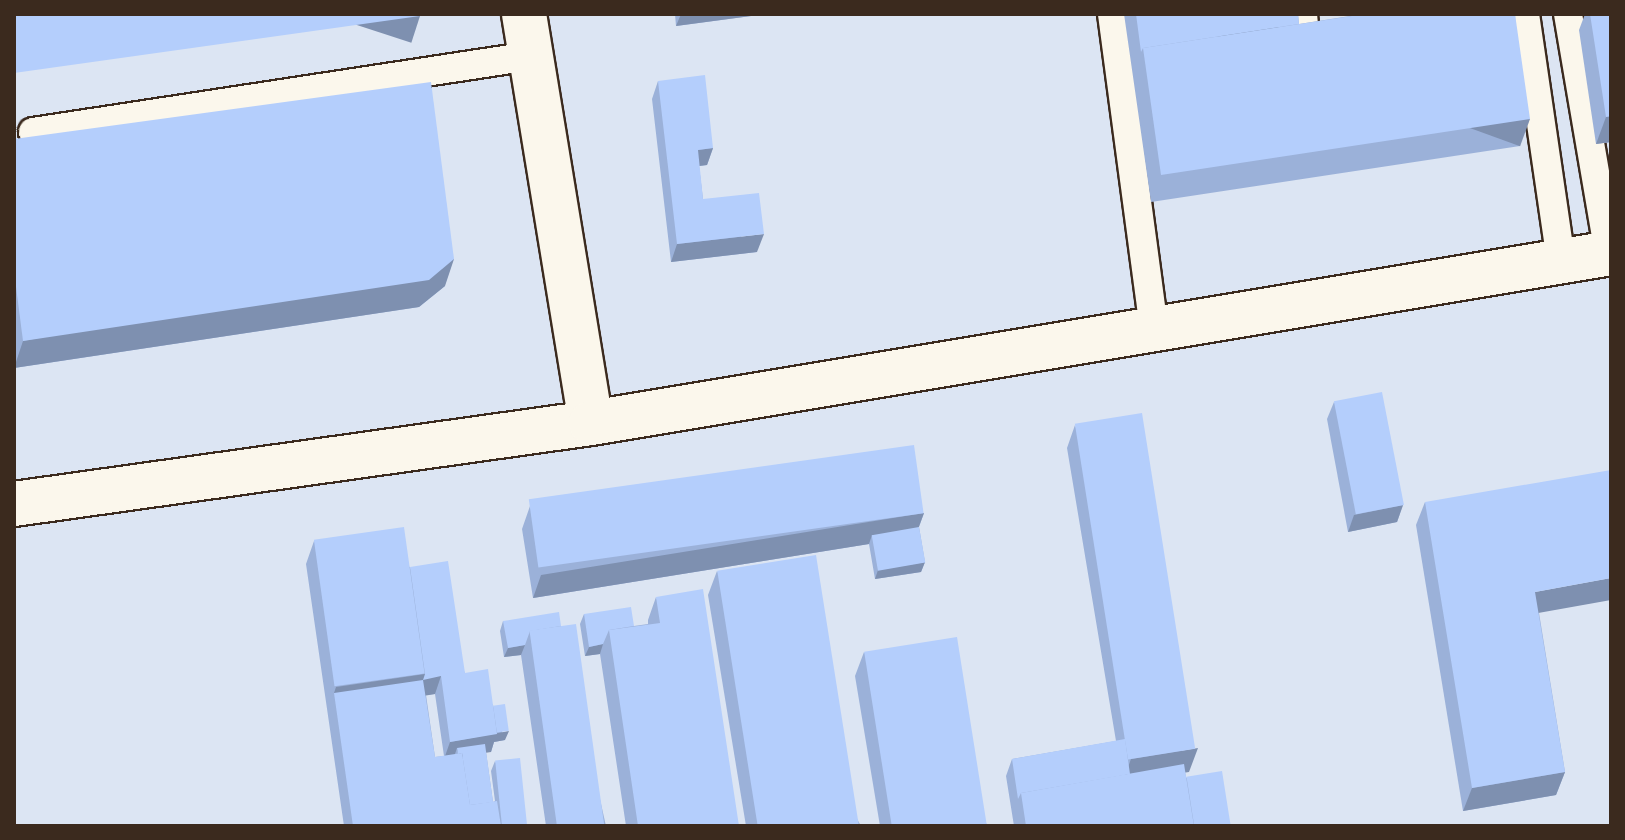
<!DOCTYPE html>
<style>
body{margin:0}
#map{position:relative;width:1625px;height:840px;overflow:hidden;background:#edefef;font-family:"Indie Flower",sans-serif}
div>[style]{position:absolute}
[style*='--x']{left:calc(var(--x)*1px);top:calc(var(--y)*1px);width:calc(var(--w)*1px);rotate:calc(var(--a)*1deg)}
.built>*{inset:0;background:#dce5f3;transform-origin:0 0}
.roads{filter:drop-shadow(2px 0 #3b2a1e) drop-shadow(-2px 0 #3b2a1e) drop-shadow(0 2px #3b2a1e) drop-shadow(0 -2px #3b2a1e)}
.lane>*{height:28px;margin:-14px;padding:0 14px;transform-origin:14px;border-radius:14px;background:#fbf7ec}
.street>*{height:44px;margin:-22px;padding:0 22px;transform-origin:22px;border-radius:22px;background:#fbf7ec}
.wall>*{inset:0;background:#9bb1d9}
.shaded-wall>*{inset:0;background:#7e90b0;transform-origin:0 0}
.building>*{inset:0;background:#b4cefc;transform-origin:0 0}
span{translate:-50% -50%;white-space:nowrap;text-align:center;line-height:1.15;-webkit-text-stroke:8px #fbf7ec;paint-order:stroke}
.frame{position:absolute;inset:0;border:16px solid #3b2a1e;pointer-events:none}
</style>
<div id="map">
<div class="built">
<div style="left:14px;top:14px;width:1597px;height:812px"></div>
</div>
<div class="roads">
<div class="lane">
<div style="--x:1112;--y:14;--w:318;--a:82.4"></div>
<div style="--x:1303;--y:14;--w:11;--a:85"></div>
<div style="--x:1525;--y:14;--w:250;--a:81.7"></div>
<div style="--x:1568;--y:14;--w:242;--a:80.3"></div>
<div style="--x:33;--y:132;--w:503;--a:-8.69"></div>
</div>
<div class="street">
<div style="--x:524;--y:14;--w:414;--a:80.7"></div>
<div style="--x:14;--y:504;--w:583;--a:-7.99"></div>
<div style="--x:591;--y:423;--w:1034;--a:-9.46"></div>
</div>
</div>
<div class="wall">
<div style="clip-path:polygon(675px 14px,766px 14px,676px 26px)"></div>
<div style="clip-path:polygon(1124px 14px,1298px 14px,1299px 24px,1350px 16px,1350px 14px,1515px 14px,1520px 146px,1151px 202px)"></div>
<div style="clip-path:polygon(1585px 14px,1611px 14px,1611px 142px,1596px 144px,1579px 30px)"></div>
<div style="clip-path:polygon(658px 81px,713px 148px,707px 165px,699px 166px,703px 199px,757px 252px,671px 262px,652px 99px)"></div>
<div style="clip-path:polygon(14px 139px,445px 286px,419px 307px,14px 368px)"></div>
<div style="clip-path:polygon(1334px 402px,1403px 505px,1397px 522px,1348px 532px,1327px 419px)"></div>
<div style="clip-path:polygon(1075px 425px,1189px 772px,1185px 772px,1186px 777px,1231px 826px,1014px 826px,1006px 776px,1012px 759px,1116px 741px,1067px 448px)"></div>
<div style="clip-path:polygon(1425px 502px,1539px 613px,1565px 772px,1556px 795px,1463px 811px,1416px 525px)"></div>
<div style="clip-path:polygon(530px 506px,924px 513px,919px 527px,925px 562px,921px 572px,875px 579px,869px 544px,533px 598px,522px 529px)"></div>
<div style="clip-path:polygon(evenodd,314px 541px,410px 567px,465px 673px,493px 705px,505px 740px,494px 742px,491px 752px,486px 752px,493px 802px,495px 801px,491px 771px,495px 761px,527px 826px,344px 826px,306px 564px,314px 541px,435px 694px,444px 756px,435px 757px,426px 695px,435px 694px)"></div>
<div style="clip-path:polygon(717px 571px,861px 826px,746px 826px,708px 595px)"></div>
<div style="clip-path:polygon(656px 597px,739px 826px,626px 826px,600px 654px,585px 656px,580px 624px,584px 614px,634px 626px,648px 624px,648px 620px)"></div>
<div style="clip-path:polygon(503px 621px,561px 626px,606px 826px,546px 826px,521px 655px,504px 657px,500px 631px)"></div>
<div style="clip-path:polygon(864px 652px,988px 826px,880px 826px,855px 676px)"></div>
</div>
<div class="shaded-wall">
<div style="clip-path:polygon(681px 14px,766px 14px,676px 26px)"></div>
<div style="left:420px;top:16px;width:28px;height:410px;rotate:108deg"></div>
<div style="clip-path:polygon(1611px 116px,1611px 142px,1596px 144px,1606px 117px)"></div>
<div style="left:1530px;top:119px;width:29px;height:373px;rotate:110deg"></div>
<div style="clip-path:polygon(713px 148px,707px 165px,691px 167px,698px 150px)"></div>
<div style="clip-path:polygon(764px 234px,757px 252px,671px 262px,677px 244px)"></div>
<div style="clip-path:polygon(454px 259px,445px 286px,419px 307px,14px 368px,23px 341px)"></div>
<div style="clip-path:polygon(1403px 505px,1397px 522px,1348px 532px,1354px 515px)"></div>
<div style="clip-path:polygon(924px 513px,915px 537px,872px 535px,869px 544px,533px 598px,541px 575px)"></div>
<div style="clip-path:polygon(925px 562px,921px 572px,875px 579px,878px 570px)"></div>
<div style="clip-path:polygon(1611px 578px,1611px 600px,1527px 615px,1535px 592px)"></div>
<div style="clip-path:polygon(603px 644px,600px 654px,585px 656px,589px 647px)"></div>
<div style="clip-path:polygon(525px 645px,521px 655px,504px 657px,508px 648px)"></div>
<div style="clip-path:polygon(425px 674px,441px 676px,435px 694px,417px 697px,334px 693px,336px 687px)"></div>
<div style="clip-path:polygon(509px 731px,505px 740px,494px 742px,491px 752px,459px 757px,457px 748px,454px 757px,444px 759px,450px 742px)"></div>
<div style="clip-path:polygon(1198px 748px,1189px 772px,1131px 781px,1123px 781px,1131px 759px)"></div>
<div style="clip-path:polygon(1565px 772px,1556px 795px,1463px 811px,1472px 788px)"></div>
</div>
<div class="building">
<div style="clip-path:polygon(14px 14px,420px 14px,420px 16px,14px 73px)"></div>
<div style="clip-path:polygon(1136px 14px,1298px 14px,1299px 24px,1143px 48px,1141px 52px)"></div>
<div style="clip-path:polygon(1365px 14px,1515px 14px,1530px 119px,1161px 175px,1143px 48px)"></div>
<div style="clip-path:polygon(1590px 14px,1611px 14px,1611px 116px,1606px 117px)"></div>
<div style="clip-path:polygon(705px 75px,713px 148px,698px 150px,703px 199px,759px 193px,764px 234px,677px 244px,658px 81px)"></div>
<div style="clip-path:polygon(431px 82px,454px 259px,429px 280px,23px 341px,14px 271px,14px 139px)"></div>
<div style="left:1382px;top:392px;width:115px;height:49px;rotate:79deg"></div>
<div style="left:1142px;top:413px;width:340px;height:68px;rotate:81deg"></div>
<div style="left:914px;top:445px;width:69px;height:389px;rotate:82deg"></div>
<div style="clip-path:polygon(1611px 470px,1611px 578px,1535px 592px,1565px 772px,1472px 788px,1425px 502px)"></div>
<div style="left:404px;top:527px;width:148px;height:91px;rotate:82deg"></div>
<div style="left:919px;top:527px;width:36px;height:48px;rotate:80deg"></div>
<div style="left:816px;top:555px;width:275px;height:100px;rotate:81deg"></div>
<div style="clip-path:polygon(448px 561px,465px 673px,488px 669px,497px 734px,450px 742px,441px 676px,423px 680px,425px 674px,410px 567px)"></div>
<div style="clip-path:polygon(703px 589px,739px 826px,638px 826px,609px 630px,660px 623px,656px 597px)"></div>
<div style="clip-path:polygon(631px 607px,634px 626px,609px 630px,603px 644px,589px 647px,584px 614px)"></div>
<div style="clip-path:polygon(559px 612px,561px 626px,530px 631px,525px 645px,508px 648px,503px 621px)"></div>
<div style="left:576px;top:624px;width:204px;height:47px;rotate:82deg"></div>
<div style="left:957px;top:637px;width:192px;height:94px;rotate:81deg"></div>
<div style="clip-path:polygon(423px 680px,435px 757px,462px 753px,470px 805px,497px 801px,501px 826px,353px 826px,334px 693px)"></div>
<div style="left:505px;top:704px;width:27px;height:12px;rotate:82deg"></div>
<div style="clip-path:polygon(1125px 739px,1130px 774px,1021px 793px,1018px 799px,1012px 759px)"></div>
<div style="clip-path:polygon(485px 744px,493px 802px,470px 805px,462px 753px,458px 754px,457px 748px)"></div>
<div style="left:520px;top:758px;width:68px;height:25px;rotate:84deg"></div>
<div style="clip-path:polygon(1184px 764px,1194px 826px,1026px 826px,1021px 793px)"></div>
<div style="left:1222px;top:771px;width:56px;height:36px;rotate:81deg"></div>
</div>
<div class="frame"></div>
</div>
